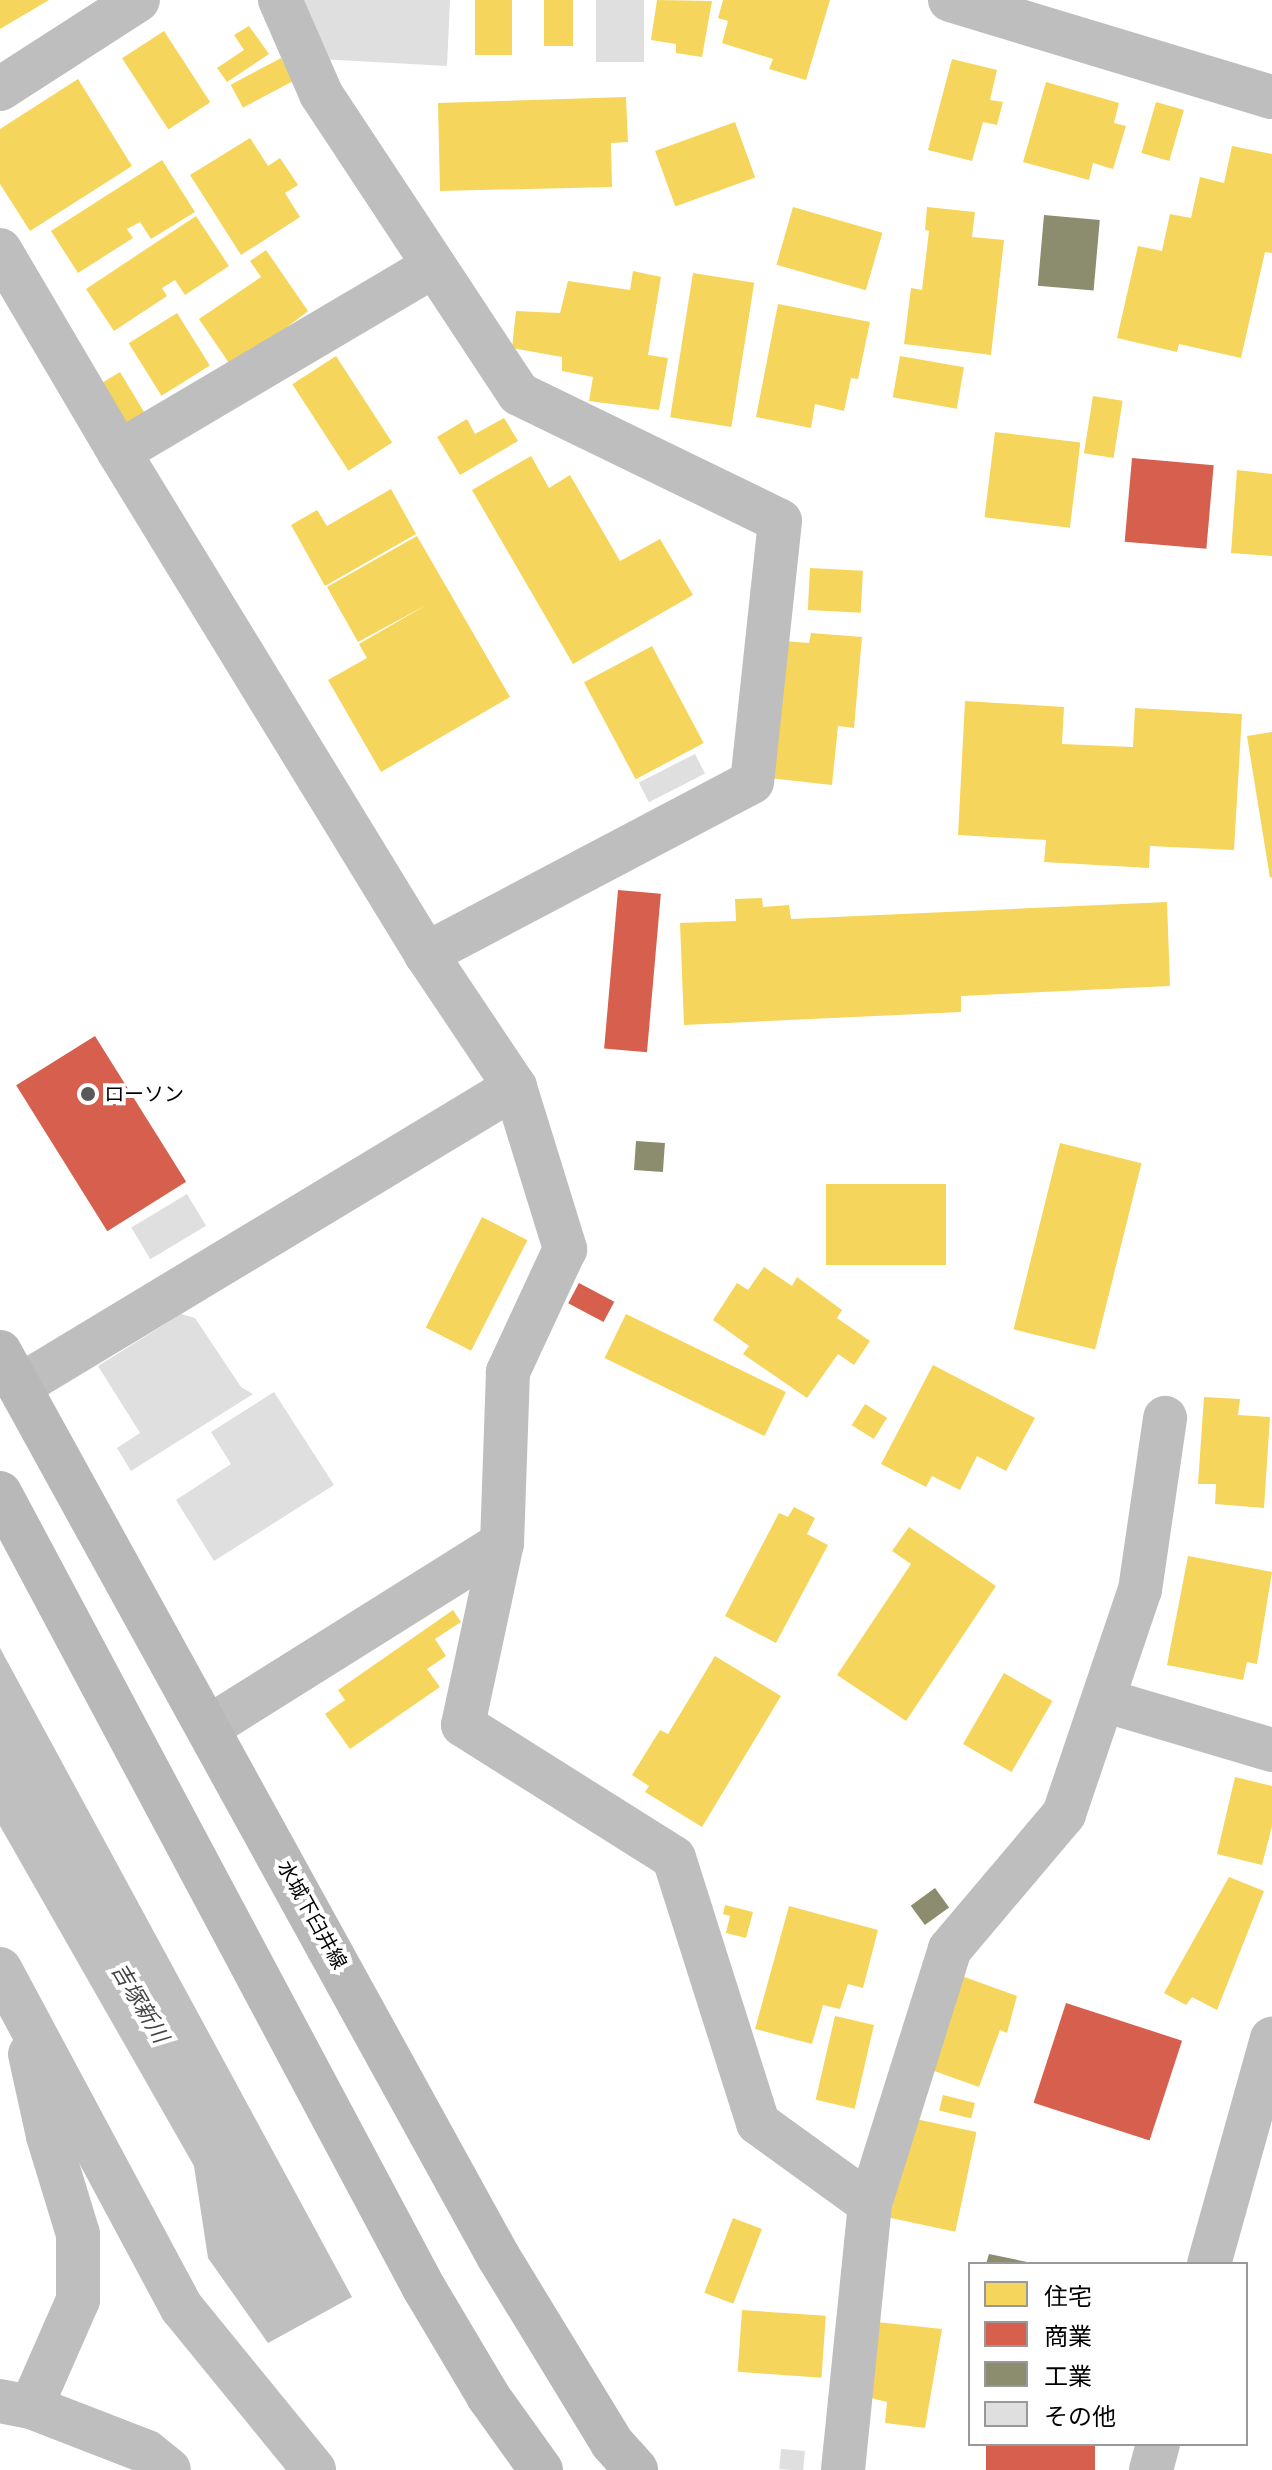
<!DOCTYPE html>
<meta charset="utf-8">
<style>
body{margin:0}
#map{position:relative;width:1272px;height:2470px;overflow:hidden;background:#fff;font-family:"DejaVu Sans","Noto Sans JP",sans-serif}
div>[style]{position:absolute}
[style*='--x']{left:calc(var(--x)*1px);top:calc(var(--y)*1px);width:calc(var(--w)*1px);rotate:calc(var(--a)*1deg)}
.water>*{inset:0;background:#bfbfbf}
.homes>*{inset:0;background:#f6d55c;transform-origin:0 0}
.shops>*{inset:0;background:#d6604d;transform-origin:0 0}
.industry>*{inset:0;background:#8c8c6e;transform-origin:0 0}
.building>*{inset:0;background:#dfdfdf;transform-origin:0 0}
.minor>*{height:44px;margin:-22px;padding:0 22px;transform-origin:22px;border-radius:22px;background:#bebebe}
.tertiary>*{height:44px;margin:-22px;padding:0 22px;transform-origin:22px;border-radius:22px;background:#bebebe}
.secondary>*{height:44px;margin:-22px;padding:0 22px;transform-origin:22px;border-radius:22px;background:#b8b8b8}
.dots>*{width:22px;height:22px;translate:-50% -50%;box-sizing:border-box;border:4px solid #fff;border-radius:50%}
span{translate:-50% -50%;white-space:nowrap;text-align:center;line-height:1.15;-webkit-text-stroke:8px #fff;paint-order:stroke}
.poi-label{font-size:20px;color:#000}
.left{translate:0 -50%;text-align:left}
.street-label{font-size:20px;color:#000}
.water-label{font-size:22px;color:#444;font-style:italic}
.legend{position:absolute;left:968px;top:2262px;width:280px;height:184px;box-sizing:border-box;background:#fff;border:2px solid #999;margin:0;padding:10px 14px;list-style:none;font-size:24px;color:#000}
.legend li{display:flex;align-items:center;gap:16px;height:40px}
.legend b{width:40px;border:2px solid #999}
</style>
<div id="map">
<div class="water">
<div style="clip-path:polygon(0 1648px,352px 2297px,268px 2343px,208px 2258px,194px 2166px,0 1826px)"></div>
</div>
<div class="homes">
<div style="clip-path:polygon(0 0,49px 0,0 29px)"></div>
<div style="left:475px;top:0;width:37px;height:55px"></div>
<div style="left:544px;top:0;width:29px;height:46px"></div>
<div style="clip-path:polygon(657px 0,712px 1px,702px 57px,676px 53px,676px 44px,651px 40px)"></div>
<div style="clip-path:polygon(723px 0,830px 0,806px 80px,769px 69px,773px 59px,722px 43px,728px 21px,718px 18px)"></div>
<div style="clip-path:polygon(249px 26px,269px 54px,227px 82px,217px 68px,244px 50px,234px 35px)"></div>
<div style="left:164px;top:31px;width:85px;height:50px;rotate:57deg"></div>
<div style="left:281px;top:58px;width:26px;height:57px;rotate:62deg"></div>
<div style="clip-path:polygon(952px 59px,997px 70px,990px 100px,1003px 102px,997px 125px,983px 122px,972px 161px,928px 150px)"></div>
<div style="clip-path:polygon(78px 79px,132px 166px,30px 231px,0 184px,0 129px)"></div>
<div style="clip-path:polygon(1046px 82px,1119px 103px,1114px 123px,1126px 126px,1113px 169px,1093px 163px,1089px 180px,1023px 162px)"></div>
<div style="clip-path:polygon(626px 97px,628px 142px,611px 143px,612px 187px,440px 191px,438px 103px)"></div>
<div style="left:1156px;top:102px;width:29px;height:53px;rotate:16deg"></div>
<div style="left:735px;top:122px;width:59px;height:85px;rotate:70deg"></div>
<div style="clip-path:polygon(250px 138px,268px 166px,280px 158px,298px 185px,285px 193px,300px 217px,241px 255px,190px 175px)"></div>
<div style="clip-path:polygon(1232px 146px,1272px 154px,1272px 253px,1265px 252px,1241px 358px,1179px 344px,1177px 352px,1117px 338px,1138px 246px,1162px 251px,1170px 214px,1191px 218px,1200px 177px,1224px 183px)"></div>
<div style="clip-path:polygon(162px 160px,195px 212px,151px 239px,140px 222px,127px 229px,133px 238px,78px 273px,51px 231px)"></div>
<div style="left:793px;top:207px;width:93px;height:60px;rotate:16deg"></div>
<div style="clip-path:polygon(927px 207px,975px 212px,972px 237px,1004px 240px,991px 355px,904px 344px,911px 288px,922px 290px,929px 231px,925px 230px)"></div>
<div style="clip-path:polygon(196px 216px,229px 266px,185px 295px,175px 280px,162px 288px,167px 296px,114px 331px,86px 289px)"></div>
<div style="clip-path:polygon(266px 250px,308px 311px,233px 369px,199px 319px,261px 277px,250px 261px)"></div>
<div style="clip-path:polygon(633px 271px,661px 277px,648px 355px,668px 358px,659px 410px,589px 401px,593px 377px,562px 371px,562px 357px,512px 348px,516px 311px,560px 313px,568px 281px,630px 290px)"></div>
<div style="left:693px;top:273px;width:62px;height:146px;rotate:9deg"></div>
<div style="clip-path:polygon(778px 304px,870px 322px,858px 379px,851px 378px,844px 411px,815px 404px,811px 428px,756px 417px)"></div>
<div style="left:177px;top:313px;width:62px;height:57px;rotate:58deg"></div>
<div style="left:336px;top:356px;width:103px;height:52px;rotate:57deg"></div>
<div style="left:900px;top:356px;width:65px;height:42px;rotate:10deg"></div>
<div style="left:120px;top:372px;width:58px;height:26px;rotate:59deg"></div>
<div style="left:1093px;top:396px;width:30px;height:58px;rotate:9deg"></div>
<div style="clip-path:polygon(504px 418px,518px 441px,460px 475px,437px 437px,467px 419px,475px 434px)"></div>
<div style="left:995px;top:432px;width:86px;height:86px;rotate:7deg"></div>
<div style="clip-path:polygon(531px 456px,549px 488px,570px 475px,620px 561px,660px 539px,693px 595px,573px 664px,472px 490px)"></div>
<div style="clip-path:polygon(1237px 470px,1272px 474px,1272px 556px,1231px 553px)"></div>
<div style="clip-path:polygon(391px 489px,416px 534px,325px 586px,291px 525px,317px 510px,327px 526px)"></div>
<div style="clip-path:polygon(417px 536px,510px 697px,381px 772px,328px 680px,367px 658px,359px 644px,428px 604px,358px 642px,327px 587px)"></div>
<div style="left:810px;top:568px;width:53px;height:42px;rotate:3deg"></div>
<div style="clip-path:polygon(811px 633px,862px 637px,854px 728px,838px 726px,832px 785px,769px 778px,783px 641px,809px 643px)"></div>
<div style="left:652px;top:646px;width:110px;height:77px;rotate:62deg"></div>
<div style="clip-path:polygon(965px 701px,1064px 707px,1062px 744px,1133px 747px,1135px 708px,1242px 714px,1234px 850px,1150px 846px,1149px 868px,1044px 862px,1046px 840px,958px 835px)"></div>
<div style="clip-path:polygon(1272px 732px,1272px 877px,1270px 878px,1247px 736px)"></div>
<div style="clip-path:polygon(762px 898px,763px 907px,789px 905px,791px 919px,1167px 902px,1170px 986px,961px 996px,961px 1012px,684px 1025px,680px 923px,736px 921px,735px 899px)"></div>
<div style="left:1060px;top:1143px;width:84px;height:192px;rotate:14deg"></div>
<div style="left:946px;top:1184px;width:81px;height:120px;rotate:90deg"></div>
<div style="left:482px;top:1217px;width:51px;height:124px;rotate:27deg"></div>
<div style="clip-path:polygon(764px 1267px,792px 1286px,797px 1277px,842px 1310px,837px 1318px,870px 1341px,854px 1365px,838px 1354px,807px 1398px,743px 1354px,749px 1346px,713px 1320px,737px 1283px,748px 1290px)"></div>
<div style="left:626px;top:1314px;width:178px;height:49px;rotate:26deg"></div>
<div style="clip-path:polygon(933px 1365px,1035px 1418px,1006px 1471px,977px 1456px,960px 1490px,932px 1476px,926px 1487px,881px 1464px)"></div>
<div style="clip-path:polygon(1204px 1397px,1240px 1399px,1238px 1415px,1270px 1417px,1264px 1508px,1215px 1504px,1216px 1484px,1198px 1484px)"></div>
<div style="left:865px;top:1404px;width:26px;height:25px;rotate:32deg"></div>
<div style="clip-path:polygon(794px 1507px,815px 1518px,807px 1534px,828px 1545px,776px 1643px,725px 1616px,779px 1513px,788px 1517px)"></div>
<div style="clip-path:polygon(909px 1527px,996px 1586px,906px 1721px,837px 1675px,911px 1564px,892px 1551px)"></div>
<div style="clip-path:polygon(1188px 1556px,1272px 1572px,1257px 1664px,1247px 1662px,1243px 1680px,1167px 1665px)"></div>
<div style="clip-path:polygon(453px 1610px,461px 1622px,435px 1639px,446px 1656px,427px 1669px,440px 1687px,350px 1749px,325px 1714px,345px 1700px,338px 1690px)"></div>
<div style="clip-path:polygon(715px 1656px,781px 1696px,702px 1827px,645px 1792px,649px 1786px,632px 1775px,660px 1730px,668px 1734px)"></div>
<div style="left:1004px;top:1673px;width:56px;height:82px;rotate:30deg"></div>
<div style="clip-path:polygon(1235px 1777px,1272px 1786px,1272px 1826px,1262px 1865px,1217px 1854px)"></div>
<div style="clip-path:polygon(1229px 1877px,1264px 1891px,1217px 2010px,1192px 1997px,1186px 2005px,1164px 1993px)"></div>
<div style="clip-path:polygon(725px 1905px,753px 1912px,746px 1938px,726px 1933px,730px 1916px,723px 1914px)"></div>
<div style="clip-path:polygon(789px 1906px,878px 1930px,863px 1988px,848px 1984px,840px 2009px,823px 2005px,812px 2044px,755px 2029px)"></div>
<div style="clip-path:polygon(948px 1971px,1017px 1996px,1007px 2033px,1000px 2030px,979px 2087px,920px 2066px)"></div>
<div style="left:835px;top:2016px;width:40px;height:86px;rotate:13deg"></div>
<div style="left:943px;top:2095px;width:33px;height:16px;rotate:14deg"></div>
<div style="left:911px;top:2118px;width:67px;height:102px;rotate:12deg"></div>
<div style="left:733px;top:2218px;width:31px;height:80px;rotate:21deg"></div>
<div style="left:742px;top:2310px;width:84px;height:62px;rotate:4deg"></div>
<div style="clip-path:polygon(877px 2322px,942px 2329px,925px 2428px,885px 2423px,887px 2402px,871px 2398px)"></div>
</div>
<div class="shops">
<div style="left:1132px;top:458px;width:82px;height:84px;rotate:5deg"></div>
<div style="left:618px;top:890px;width:43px;height:159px;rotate:5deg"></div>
<div style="left:95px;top:1036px;width:172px;height:93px;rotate:58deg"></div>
<div style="left:579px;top:1283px;width:40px;height:23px;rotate:28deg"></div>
<div style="left:1066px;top:2003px;width:122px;height:105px;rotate:18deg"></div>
<div style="left:986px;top:2444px;width:109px;height:27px"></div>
</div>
<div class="industry">
<div style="left:1044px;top:215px;width:56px;height:71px;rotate:5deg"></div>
<div style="left:636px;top:1141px;width:29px;height:29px;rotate:4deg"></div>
<div style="left:935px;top:1888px;width:24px;height:30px;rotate:54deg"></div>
<div style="clip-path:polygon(989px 2254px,1032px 2263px,1031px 2264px,986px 2264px)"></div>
</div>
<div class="building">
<div style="clip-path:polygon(285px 0,450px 0,447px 66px,319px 59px,320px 37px,310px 36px)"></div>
<div style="left:596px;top:0;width:48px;height:62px"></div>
<div style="left:695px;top:754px;width:22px;height:63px;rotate:63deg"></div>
<div style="left:187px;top:1194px;width:37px;height:65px;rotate:59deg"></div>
<div style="clip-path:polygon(181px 1314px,195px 1318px,241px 1387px,253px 1394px,131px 1471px,117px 1448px,140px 1433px,98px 1366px)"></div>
<div style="clip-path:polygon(274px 1392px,334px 1485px,214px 1561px,176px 1500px,231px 1464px,211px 1432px)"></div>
<div style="left:781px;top:2449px;width:24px;height:20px;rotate:5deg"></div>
</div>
<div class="minor">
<div style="--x:280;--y:0;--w:103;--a:66.4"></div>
<div style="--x:321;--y:94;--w:359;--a:56.6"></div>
<div style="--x:519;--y:394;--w:290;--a:25.9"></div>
<div style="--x:780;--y:521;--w:262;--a:96.1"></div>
<div style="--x:752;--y:782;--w:369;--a:152.2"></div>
<div style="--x:426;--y:954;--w:160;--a:56.2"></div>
<div style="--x:515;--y:1087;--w:170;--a:72.8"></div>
<div style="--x:565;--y:1249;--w:136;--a:114.9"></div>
<div style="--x:508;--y:1372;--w:171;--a:92"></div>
<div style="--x:502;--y:1543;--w:186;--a:102.1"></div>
<div style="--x:463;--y:1725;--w:249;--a:32.2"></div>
<div style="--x:674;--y:1858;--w:278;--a:72.4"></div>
<div style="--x:758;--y:2123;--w:138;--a:35.9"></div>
<div style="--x:870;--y:2204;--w:267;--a:95.8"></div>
<div style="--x:950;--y:0;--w:336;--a:16.8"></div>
<div style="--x:0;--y:89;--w:164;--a:-32.8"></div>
<div style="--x:0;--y:250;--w:234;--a:59.5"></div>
<div style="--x:119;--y:452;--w:588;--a:58.55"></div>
<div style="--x:119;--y:452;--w:366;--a:-30.6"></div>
<div style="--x:21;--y:1385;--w:577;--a:-31.1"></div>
<div style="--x:1103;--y:1700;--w:176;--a:16.5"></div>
<div style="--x:209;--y:1727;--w:346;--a:-32.1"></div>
<div style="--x:870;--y:2204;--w:267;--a:-72.6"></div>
<div style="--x:950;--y:1949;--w:177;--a:-49.8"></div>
<div style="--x:1064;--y:1814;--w:237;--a:-71.3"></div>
<div style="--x:1140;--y:1590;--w:174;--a:-81.7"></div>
<div style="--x:1209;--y:2264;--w:234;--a:-74.4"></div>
<div style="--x:1151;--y:2470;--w:27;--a:-75"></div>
</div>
<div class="tertiary">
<div style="--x:0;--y:1969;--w:385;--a:61.8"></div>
<div style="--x:182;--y:2308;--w:209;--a:50.8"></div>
<div style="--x:30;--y:2054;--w:84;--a:77.6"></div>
<div style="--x:48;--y:2136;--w:102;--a:73"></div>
<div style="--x:78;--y:2234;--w:66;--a:90"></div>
<div style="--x:78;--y:2300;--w:117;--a:113.7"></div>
<div style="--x:0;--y:2401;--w:32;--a:11"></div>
<div style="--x:31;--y:2407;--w:124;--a:21.2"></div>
<div style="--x:147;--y:2452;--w:28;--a:39"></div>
</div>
<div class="secondary">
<div style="--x:0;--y:1352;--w:1032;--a:61.15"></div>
<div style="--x:498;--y:2256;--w:219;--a:58.6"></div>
<div style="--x:612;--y:2443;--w:36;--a:48"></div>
<div style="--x:0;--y:1493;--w:901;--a:61.93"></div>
<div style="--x:424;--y:2288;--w:126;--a:59.3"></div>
<div style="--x:488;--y:2396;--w:91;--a:54.4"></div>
</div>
<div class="dots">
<div style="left:88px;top:1094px;background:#595959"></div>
</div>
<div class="poi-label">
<span class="left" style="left:104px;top:1094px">ローソン</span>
</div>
<div class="street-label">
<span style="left:312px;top:1915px;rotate:61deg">水城下臼井線</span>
</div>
<div class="water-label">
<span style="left:140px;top:2003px;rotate:59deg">吉塚新川</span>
</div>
<ul class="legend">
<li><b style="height:22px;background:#f6d55c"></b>住宅</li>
<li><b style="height:22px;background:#d6604d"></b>商業</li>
<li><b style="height:22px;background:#8c8c6e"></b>工業</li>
<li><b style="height:22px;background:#dfdfdf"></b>その他</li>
</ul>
</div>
